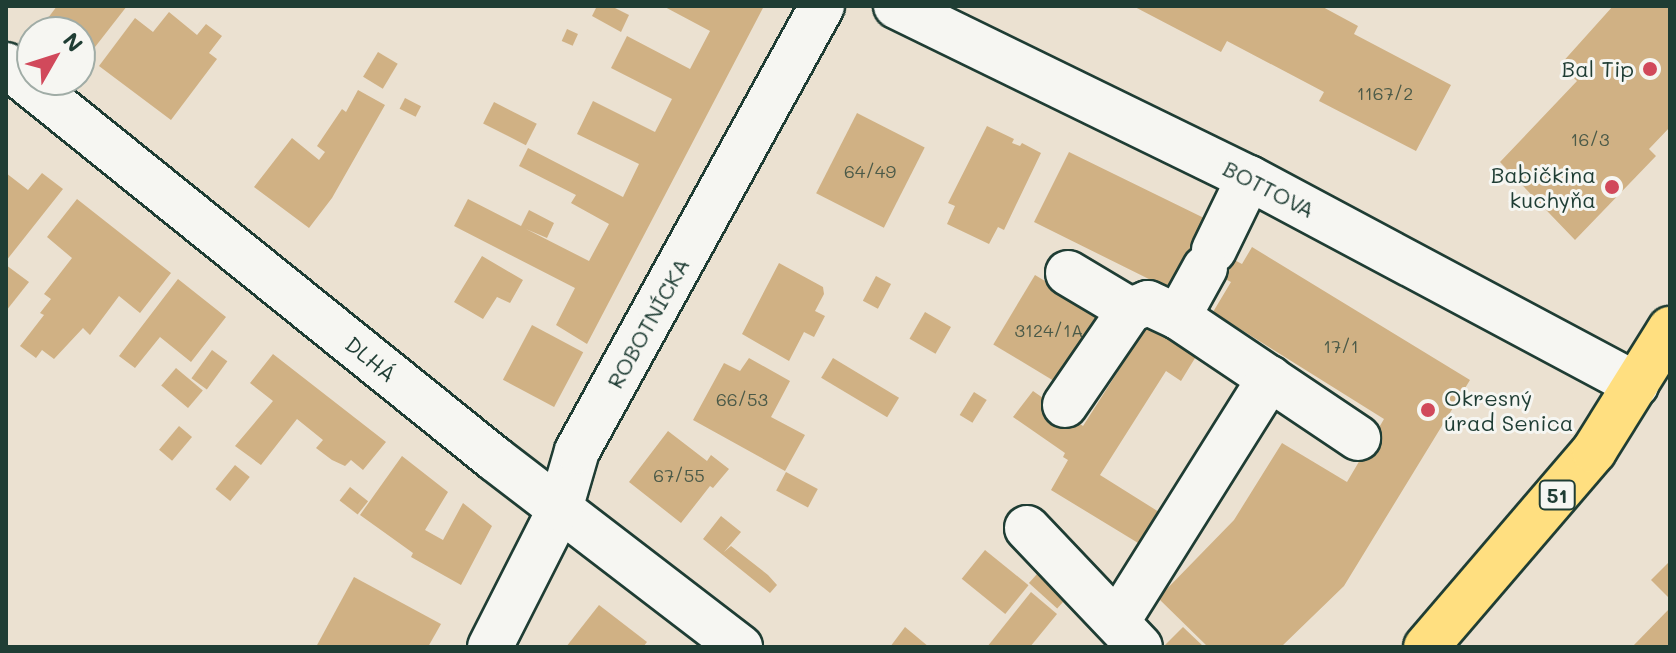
<!DOCTYPE html>
<meta charset="utf-8">
<style>
body{margin:0}
#map{position:relative;width:1676px;height:653px;overflow:hidden;background:#ebe1d1;font-family:Mali,sans-serif}
div>[style]{position:absolute}
[style*='--x']{left:calc(var(--x)*1px);top:calc(var(--y)*1px);width:calc(var(--w)*1px);rotate:calc(var(--a)*1deg)}
.building>*{inset:0;background:#d0b184;transform-origin:0 0}
.roads{filter:drop-shadow(2px 0 #1f3d34) drop-shadow(-2px 0 #1f3d34) drop-shadow(0 2px #1f3d34) drop-shadow(0 -2px #1f3d34)}
.minor>*{height:44px;margin:-22px;padding:0 22px;transform-origin:22px;border-radius:22px;background:#f6f6f2}
.major>*{height:44px;margin:-22px;padding:0 22px;transform-origin:22px;border-radius:22px;background:#ffdf80}
.dots>*{width:22px;height:22px;translate:-50% -50%;box-sizing:border-box;border:4px solid #f6f6f2;border-radius:50%}
span{translate:-50% -50%;white-space:nowrap;text-align:center;line-height:1.15;-webkit-text-stroke:6px #f6f6f2;paint-order:stroke}
.number-label{font-size:18px;color:#4b5a48}
.number-label span{-webkit-text-stroke-width:0}
.shield-label span{padding:2px 6px;background:#f6f6f2;border:2px solid;border-radius:6px;-webkit-text-stroke-width:0}
.shield-label{font-size:20px;color:#1f3d34;font-weight:700}
.poi-label{font-size:22px;color:#1f3d34}
.right{translate:-100% -50%;text-align:right}
.left{translate:0 -50%;text-align:left}
.street-label{font-size:22px;color:#1f3d34}
.frame{position:absolute;inset:0;border:8px solid #1f3d34;pointer-events:none}
.north{position:absolute;left:16px;top:16px;width:80px;height:80px;box-sizing:border-box;background:#f6f6f2;border:2px solid #a0aca6;border-radius:50%;rotate:51deg;font-size:22px;font-weight:700;line-height:32px;text-align:center;color:#1f3d34}
.north::after{content:'';display:block;margin:auto;width:28px;height:36px;background:#d1495b;clip-path:polygon(50% 0,100% 100%,50% 72%,0 100%)}
</style>
<div id="map">
<div class="building">
<div style="clip-path:polygon(57px 6px,127px 6px,88px 56px,80px 50px,80px 32px,58px 32px,45px 22px)"></div>
<div style="clip-path:polygon(597px 6px,611px 6px,629px 15px,621px 32px,592px 16px)"></div>
<div style="clip-path:polygon(663px 6px,764px 6px,587px 344px,556px 325px,575px 288px,454px 226px,468px 199px,521px 226px,529px 210px,554px 223px,547px 238px,526px 229px,589px 261px,609px 224px,571px 203px,576px 195px,519px 166px,528px 148px,623px 197px,639px 164px,577px 134px,593px 101px,655px 132px,672px 99px,611px 68px,627px 36px,690px 69px,710px 31px)"></div>
<div style="clip-path:polygon(1133px 6px,1321px 6px,1358px 26px,1354px 34px,1451px 85px,1416px 151px,1319px 101px,1324px 92px,1227px 41px,1221px 52px)"></div>
<div style="clip-path:polygon(1613px 6px,1670px 6px,1670px 127px,1649px 149px,1656px 156px,1575px 240px,1500px 162px,1577px 81px,1560px 65px)"></div>
<div style="clip-path:polygon(169px 12px,197px 35px,206px 24px,222px 36px,209px 53px,217px 59px,171px 120px,99px 66px,135px 18px,153px 32px)"></div>
<div style="left:567px;top:29px;width:12px;height:13px;rotate:24deg"></div>
<div style="left:378px;top:52px;width:23px;height:29px;rotate:31deg"></div>
<div style="clip-path:polygon(358px 90px,385px 105px,332px 198px,309px 228px,254px 187px,292px 138px,319px 160px,325px 152px,317px 146px,342px 109px,346px 112px)"></div>
<div style="left:405px;top:98px;width:18px;height:12px;rotate:27deg"></div>
<div style="left:494px;top:102px;width:48px;height:24px;rotate:27deg"></div>
<div style="left:857px;top:113px;width:76px;height:90px;rotate:27deg"></div>
<div style="clip-path:polygon(987px 126px,1014px 139px,1012px 143px,1020px 146px,1022px 143px,1041px 153px,1004px 230px,998px 227px,989px 244px,947px 224px,955px 206px,948px 203px)"></div>
<div style="clip-path:polygon(1069px 152px,1204px 218px,1194px 239px,1242px 264px,1252px 247px,1470px 380px,1344px 586px,1281px 647px,1208px 647px,1158px 598px,1234px 520px,1282px 443px,1347px 482px,1384px 419px,1213px 312px,1231px 282px,1185px 258px,1169px 289px,1034px 222px)"></div>
<div style="clip-path:polygon(6px 173px,28px 190px,42px 173px,63px 189px,6px 261px)"></div>
<div style="clip-path:polygon(77px 199px,171px 273px,140px 313px,119px 296px,90px 335px,83px 328px,54px 359px,42px 350px,36px 358px,20px 346px,44px 315px,40px 313px,51px 299px,44px 294px,72px 258px,47px 237px)"></div>
<div style="clip-path:polygon(482px 256px,523px 280px,510px 303px,497px 297px,483px 319px,454px 302px)"></div>
<div style="clip-path:polygon(779px 263px,823px 287px,824px 294px,815px 311px,825px 316px,814px 337px,804px 332px,789px 361px,742px 334px)"></div>
<div style="clip-path:polygon(6px 265px,29px 282px,6px 311px)"></div>
<div style="left:1035px;top:275px;width:80px;height:81px;rotate:31deg"></div>
<div style="left:876px;top:276px;width:17px;height:28px;rotate:28deg"></div>
<div style="clip-path:polygon(178px 279px,226px 317px,191px 362px,160px 337px,135px 368px,119px 356px)"></div>
<div style="left:925px;top:312px;width:30px;height:31px;rotate:30deg"></div>
<div style="clip-path:polygon(1154px 315px,1203px 345px,1181px 381px,1166px 371px,1100px 475px,1167px 517px,1148px 549px,1051px 490px,1068px 460px,1063px 457px,1065px 453px,1013px 417px,1033px 391px,1083px 426px)"></div>
<div style="left:532px;top:325px;width:58px;height:62px;rotate:28deg"></div>
<div style="left:212px;top:350px;width:19px;height:35px;rotate:36deg"></div>
<div style="clip-path:polygon(273px 354px,386px 442px,363px 470px,351px 460px,345px 466px,332px 460px,316px 448px,323px 440px,297px 419px,261px 465px,235px 446px,273px 401px,250px 383px)"></div>
<div style="clip-path:polygon(749px 358px,790px 381px,771px 417px,805px 435px,785px 471px,693px 420px,724px 363px,740px 371px)"></div>
<div style="left:833px;top:358px;width:77px;height:23px;rotate:31deg"></div>
<div style="left:176px;top:368px;width:35px;height:23px;rotate:40deg"></div>
<div style="left:974px;top:392px;width:15px;height:27px;rotate:32deg"></div>
<div style="left:179px;top:426px;width:17px;height:31px;rotate:40deg"></div>
<div style="clip-path:polygon(668px 431px,707px 461px,711px 455px,729px 469px,713px 488px,710px 486px,681px 523px,629px 482px)"></div>
<div style="clip-path:polygon(402px 456px,448px 492px,425px 530px,443px 540px,463px 503px,492px 526px,461px 585px,411px 557px,413px 553px,360px 515px)"></div>
<div style="left:235px;top:465px;width:19px;height:31px;rotate:39deg"></div>
<div style="left:786px;top:472px;width:36px;height:21px;rotate:28deg"></div>
<div style="left:350px;top:487px;width:23px;height:17px;rotate:38deg"></div>
<div style="clip-path:polygon(721px 516px,741px 532px,724px 552px,731px 546px,768px 575px,777px 585px,770px 593px,703px 539px)"></div>
<div style="left:985px;top:550px;width:56px;height:37px;rotate:39deg"></div>
<div style="clip-path:polygon(1670px 561px,1670px 599px,1651px 580px)"></div>
<div style="left:1047px;top:563px;width:38px;height:27px;rotate:42deg"></div>
<div style="clip-path:polygon(354px 577px,441px 624px,428px 647px,316px 647px)"></div>
<div style="clip-path:polygon(1031px 592px,1057px 614px,1030px 647px,987px 647px)"></div>
<div style="clip-path:polygon(599px 605px,647px 642px,643px 647px,566px 647px)"></div>
<div style="clip-path:polygon(1670px 608px,1670px 647px,1632px 647px)"></div>
<div style="clip-path:polygon(905px 627px,929px 647px,890px 647px)"></div>
<div style="clip-path:polygon(1183px 627px,1204px 647px,1163px 647px)"></div>
</div>
<div class="roads">
<div class="minor">
<div style="--x:896;--y:6;--w:393;--a:26"></div>
<div style="--x:1249;--y:178;--w:439;--a:28.1"></div>
<div style="--x:6;--y:65;--w:628;--a:38.86"></div>
<div style="--x:495;--y:459;--w:309;--a:37.5"></div>
<div style="--x:1214;--y:250;--w:80;--a:-64.1"></div>
<div style="--x:1205;--y:268;--w:56;--a:118.9"></div>
<div style="--x:1178;--y:317;--w:217;--a:33.9"></div>
<div style="--x:1068;--y:273;--w:72;--a:30.8"></div>
<div style="--x:1130;--y:310;--w:19;--a:-21"></div>
<div style="--x:1148;--y:303;--w:33;--a:25"></div>
<div style="--x:1065;--y:405;--w:115;--a:-55.6"></div>
<div style="--x:1027;--y:528;--w:164;--a:46.5"></div>
<div style="--x:1117;--y:622;--w:288;--a:-57.9"></div>
<div style="--x:490;--y:647;--w:155;--a:-63.1"></div>
<div style="--x:560;--y:509;--w:60;--a:-73.7"></div>
<div style="--x:577;--y:451;--w:508;--a:-61.16"></div>
</div>
<div class="major">
<div style="--x:1426;--y:647;--w:258;--a:-49.4"></div>
<div style="--x:1594;--y:451;--w:144;--a:-58.1"></div>
</div>
</div>
<div class="dots">
<div style="left:1650px;top:69px;background:#d1495b"></div>
<div style="left:1612px;top:187px;background:#d1495b"></div>
<div style="left:1428px;top:410px;background:#d1495b"></div>
</div>
<div class="number-label">
<span style="left:1385px;top:93px">1167/2</span>
<span style="left:1590px;top:139px">16/3</span>
<span style="left:870px;top:171px">64/49</span>
<span style="left:1049px;top:330px">3124/1A</span>
<span style="left:1341px;top:346px">17/1</span>
<span style="left:742px;top:399px">66/53</span>
<span style="left:679px;top:475px">67/55</span>
</div>
<div class="shield-label">
<span style="left:1557px;top:495px">51</span>
</div>
<div class="poi-label">
<span class="right" style="left:1634px;top:69px">Bal Tip</span>
<span class="right" style="left:1596px;top:187px">Babičkina<br>kuchyňa</span>
<span class="left" style="left:1444px;top:410px">Okresný<br>úrad Senica</span>
</div>
<div class="street-label">
<span style="left:1269px;top:189px;rotate:27deg">BOTTOVA</span>
<span style="left:648px;top:323px;rotate:-61deg">ROBOTNÍCKA</span>
<span style="left:371px;top:359px;rotate:39deg">DLHÁ</span>
</div>
<div class="frame"></div>
<div class="north">N</div>
</div>
